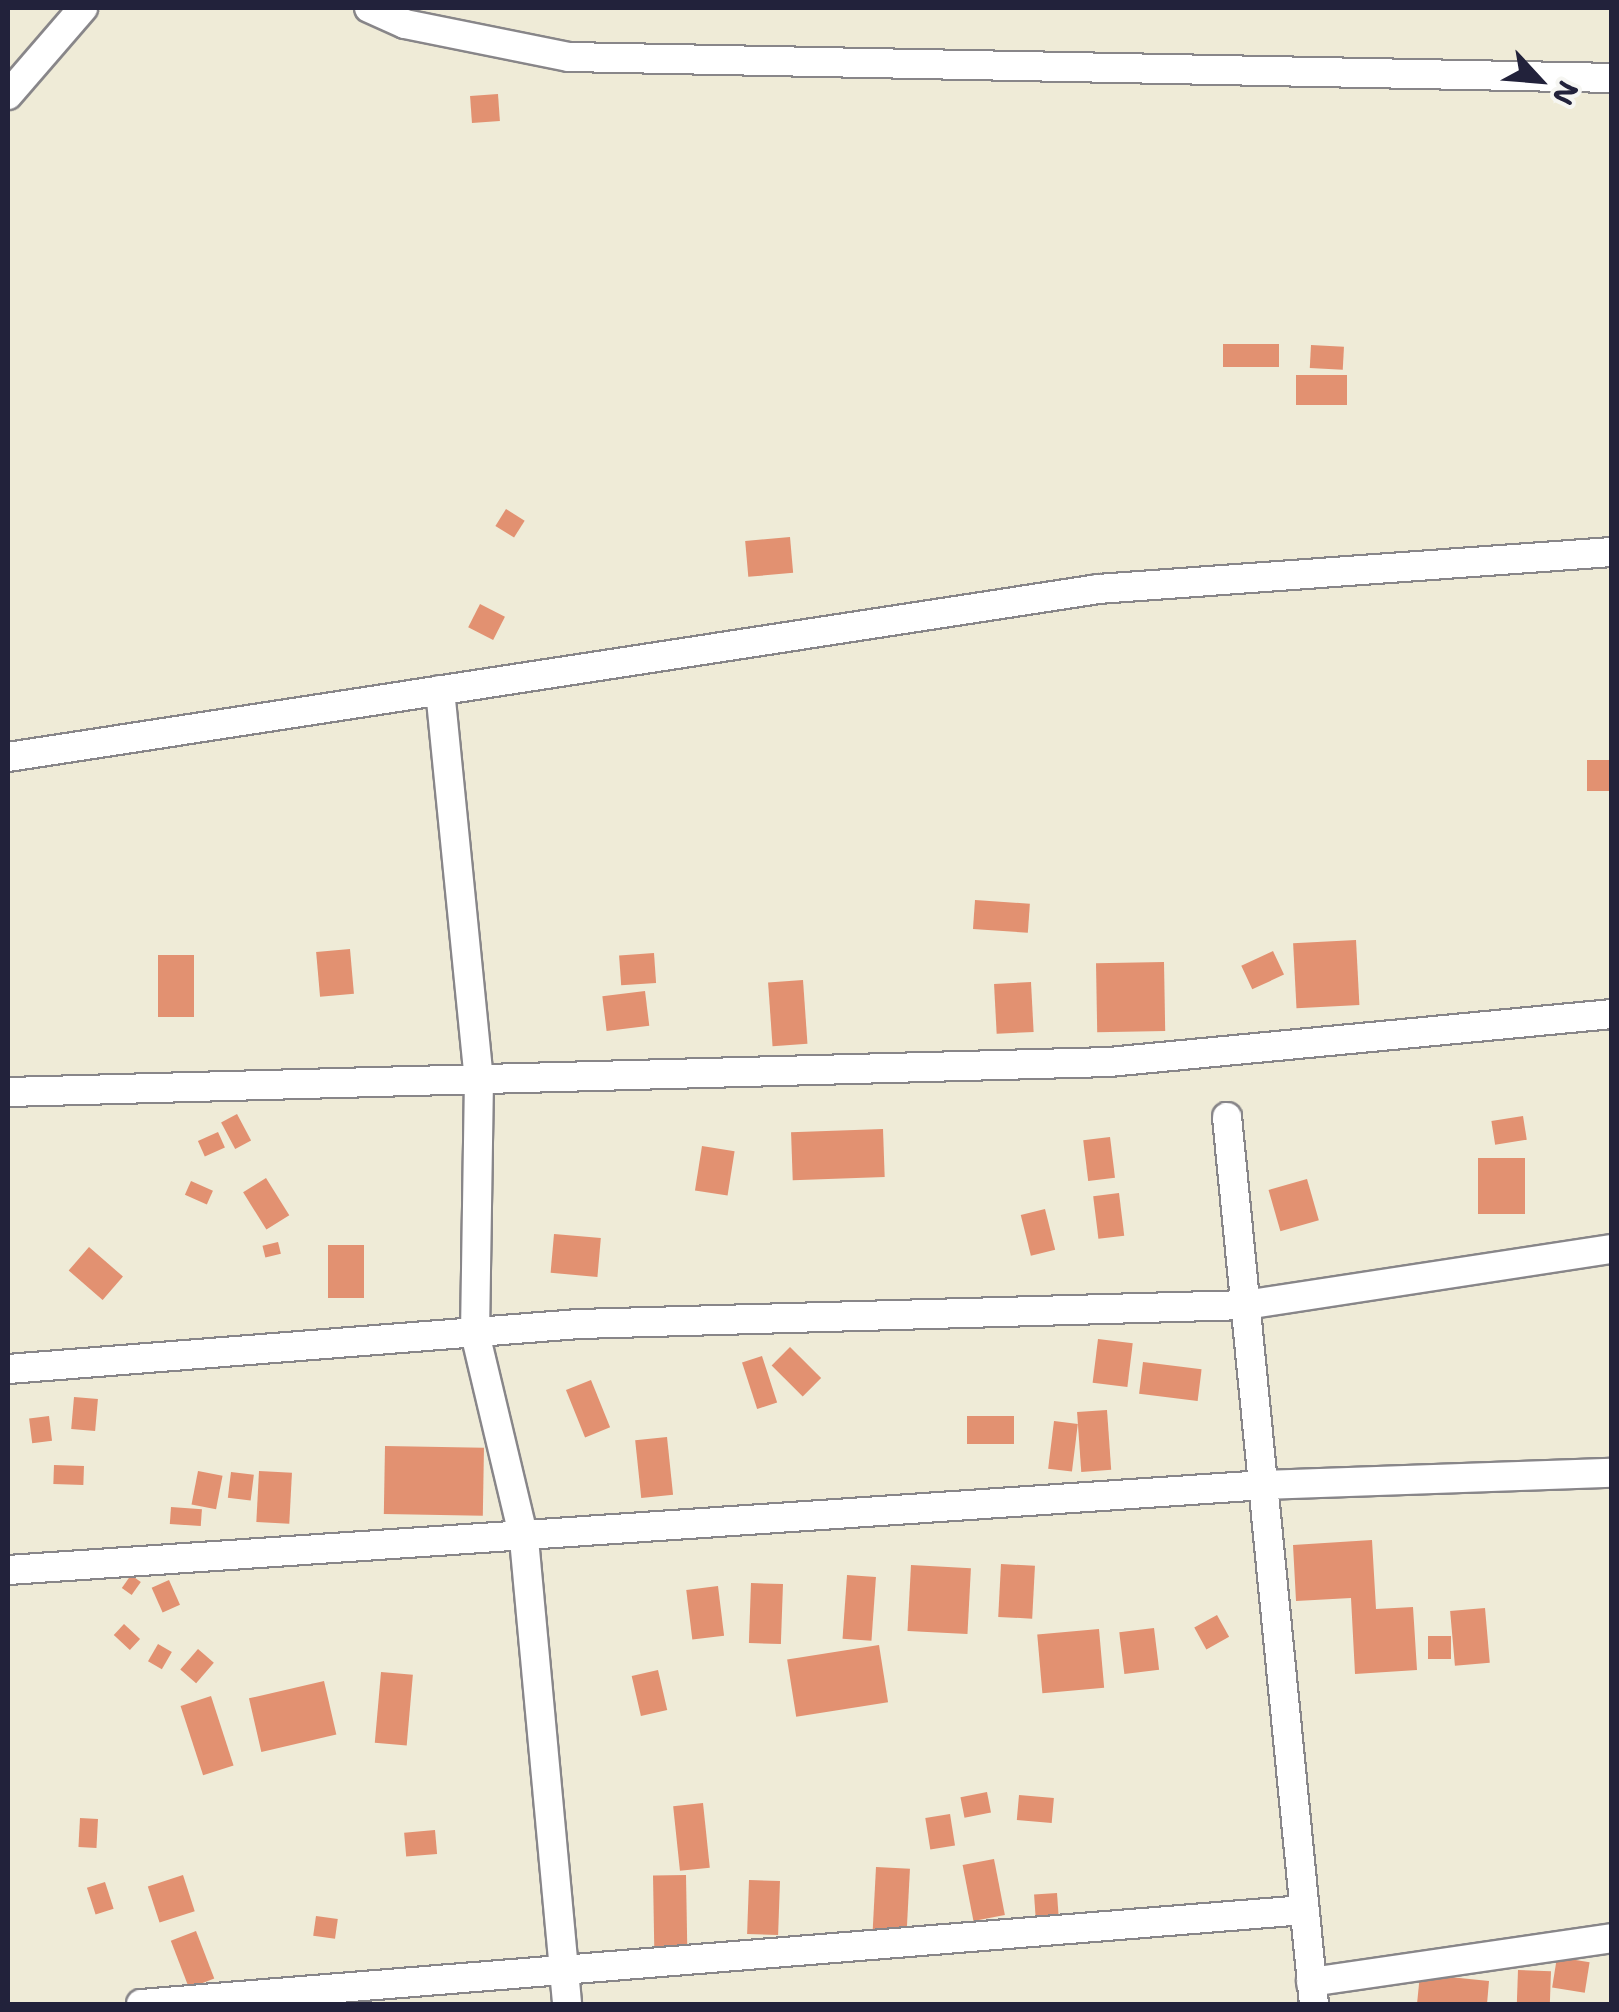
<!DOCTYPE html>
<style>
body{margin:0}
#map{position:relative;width:1619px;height:2012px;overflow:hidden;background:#efebd7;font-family:"Shantell Sans",sans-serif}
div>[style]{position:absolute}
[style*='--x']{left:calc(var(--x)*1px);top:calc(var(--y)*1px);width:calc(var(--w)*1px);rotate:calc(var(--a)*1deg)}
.building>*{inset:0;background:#e29171;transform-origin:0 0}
.roads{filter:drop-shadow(2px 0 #888689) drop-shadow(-2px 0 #888689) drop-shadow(0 2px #888689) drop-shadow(0 -2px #888689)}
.street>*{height:28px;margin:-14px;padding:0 14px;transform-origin:14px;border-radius:14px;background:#fff}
span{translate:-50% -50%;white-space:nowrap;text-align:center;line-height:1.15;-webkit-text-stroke:9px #f6f6f2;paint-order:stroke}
.frame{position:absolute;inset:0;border:10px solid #22223b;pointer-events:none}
.north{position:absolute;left:1489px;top:30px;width:100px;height:100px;-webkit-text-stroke:8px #f6f6f2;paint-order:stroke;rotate:116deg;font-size:28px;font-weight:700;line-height:40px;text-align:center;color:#22223b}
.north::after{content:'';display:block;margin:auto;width:35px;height:45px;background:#22223b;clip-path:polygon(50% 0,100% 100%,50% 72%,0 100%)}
</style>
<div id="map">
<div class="building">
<div style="left:498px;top:94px;width:27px;height:28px;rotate:86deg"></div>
<div style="left:1223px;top:344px;width:56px;height:23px"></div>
<div style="left:1311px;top:345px;width:33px;height:23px;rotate:3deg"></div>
<div style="left:1296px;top:375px;width:51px;height:30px"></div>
<div style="left:506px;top:509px;width:22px;height:20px;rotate:32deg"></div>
<div style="left:790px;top:537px;width:36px;height:45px;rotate:85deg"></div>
<div style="left:480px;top:604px;width:28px;height:26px;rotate:27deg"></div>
<div style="left:1587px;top:760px;width:25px;height:31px"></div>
<div style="left:975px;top:900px;width:55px;height:29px;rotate:4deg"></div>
<div style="left:1356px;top:940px;width:65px;height:63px;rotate:87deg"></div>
<div style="left:350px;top:949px;width:45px;height:34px;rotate:85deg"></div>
<div style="left:1273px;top:951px;width:26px;height:35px;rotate:65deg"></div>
<div style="left:654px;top:953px;width:30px;height:35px;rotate:86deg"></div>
<div style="left:158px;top:955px;width:36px;height:62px"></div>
<div style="left:1164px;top:962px;width:69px;height:68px;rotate:89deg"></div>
<div style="left:803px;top:980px;width:64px;height:35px;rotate:86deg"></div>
<div style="left:1031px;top:982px;width:50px;height:37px;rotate:87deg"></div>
<div style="left:645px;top:991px;width:35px;height:43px;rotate:83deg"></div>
<div style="left:237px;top:1114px;width:30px;height:18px;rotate:62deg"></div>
<div style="left:1523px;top:1116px;width:24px;height:32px;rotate:81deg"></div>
<div style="left:883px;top:1129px;width:48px;height:92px;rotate:88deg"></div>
<div style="left:218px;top:1132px;width:17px;height:22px;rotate:66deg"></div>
<div style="left:1110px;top:1137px;width:41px;height:27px;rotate:83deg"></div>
<div style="left:702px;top:1146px;width:33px;height:45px;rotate:9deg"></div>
<div style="left:1478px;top:1158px;width:47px;height:56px"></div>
<div style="left:266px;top:1178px;width:44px;height:27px;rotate:58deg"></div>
<div style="left:1307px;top:1179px;width:43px;height:40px;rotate:74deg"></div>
<div style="left:191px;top:1181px;width:24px;height:15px;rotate:24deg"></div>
<div style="left:1119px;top:1193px;width:43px;height:26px;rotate:83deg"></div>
<div style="left:1045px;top:1209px;width:42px;height:25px;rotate:76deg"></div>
<div style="left:554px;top:1234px;width:47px;height:39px;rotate:5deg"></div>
<div style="left:278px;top:1242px;width:12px;height:16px;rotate:76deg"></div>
<div style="left:328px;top:1245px;width:36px;height:53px"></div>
<div style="left:89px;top:1247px;width:45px;height:31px;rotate:41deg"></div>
<div style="left:1098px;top:1339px;width:35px;height:44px;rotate:7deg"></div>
<div style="left:790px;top:1347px;width:44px;height:26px;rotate:45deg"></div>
<div style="left:762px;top:1356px;width:49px;height:21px;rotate:72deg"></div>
<div style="left:1143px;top:1362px;width:59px;height:32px;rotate:7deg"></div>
<div style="left:591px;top:1380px;width:51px;height:27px;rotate:68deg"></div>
<div style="left:74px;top:1397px;width:24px;height:32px;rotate:5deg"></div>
<div style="left:1107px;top:1410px;width:60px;height:30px;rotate:86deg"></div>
<div style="left:49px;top:1416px;width:25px;height:20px;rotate:83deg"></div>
<div style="left:1014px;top:1416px;width:28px;height:47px;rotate:90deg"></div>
<div style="left:1054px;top:1421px;width:24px;height:48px;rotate:7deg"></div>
<div style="left:667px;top:1437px;width:58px;height:32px;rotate:84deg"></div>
<div style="left:385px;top:1446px;width:99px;height:68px;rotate:1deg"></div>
<div style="left:54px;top:1465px;width:30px;height:19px;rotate:2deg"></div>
<div style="left:198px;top:1471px;width:25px;height:34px;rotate:11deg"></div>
<div style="left:259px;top:1471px;width:33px;height:51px;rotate:3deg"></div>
<div style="left:231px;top:1472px;width:23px;height:26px;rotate:7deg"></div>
<div style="left:171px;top:1507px;width:31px;height:17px;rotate:4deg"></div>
<div style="clip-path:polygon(1372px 1540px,1376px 1609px,1413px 1607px,1417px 1670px,1355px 1674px,1351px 1598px,1296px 1601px,1293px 1545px)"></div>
<div style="left:1001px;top:1564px;width:34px;height:53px;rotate:3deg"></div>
<div style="left:911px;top:1565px;width:60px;height:66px;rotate:3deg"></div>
<div style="left:131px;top:1575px;width:12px;height:16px;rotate:35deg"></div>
<div style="left:847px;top:1575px;width:29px;height:64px;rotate:4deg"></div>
<div style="left:169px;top:1580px;width:27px;height:19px;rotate:66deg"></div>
<div style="left:751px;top:1583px;width:32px;height:60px;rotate:2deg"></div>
<div style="left:718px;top:1586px;width:50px;height:32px;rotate:83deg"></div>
<div style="left:1485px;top:1608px;width:55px;height:35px;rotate:85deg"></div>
<div style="left:1217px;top:1615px;width:25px;height:26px;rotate:61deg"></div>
<div style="left:124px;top:1624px;width:22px;height:15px;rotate:43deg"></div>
<div style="left:1154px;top:1628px;width:42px;height:35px;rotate:83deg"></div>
<div style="left:1099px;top:1629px;width:59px;height:62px;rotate:85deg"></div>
<div style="left:1428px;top:1636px;width:23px;height:23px"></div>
<div style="left:158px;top:1644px;width:16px;height:20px;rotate:30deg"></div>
<div style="left:879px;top:1645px;width:58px;height:93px;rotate:81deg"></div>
<div style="left:198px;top:1649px;width:21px;height:27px;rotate:41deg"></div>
<div style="left:658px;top:1670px;width:41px;height:27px;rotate:77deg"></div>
<div style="left:381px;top:1672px;width:32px;height:71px;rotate:5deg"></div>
<div style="left:324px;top:1681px;width:55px;height:77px;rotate:77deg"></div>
<div style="left:211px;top:1696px;width:73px;height:32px;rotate:72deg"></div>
<div style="left:987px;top:1792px;width:21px;height:27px;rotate:79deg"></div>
<div style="left:1019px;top:1795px;width:35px;height:25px;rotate:5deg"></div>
<div style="left:703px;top:1803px;width:65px;height:30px;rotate:84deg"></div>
<div style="left:950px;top:1814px;width:32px;height:25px;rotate:81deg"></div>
<div style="left:80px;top:1818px;width:18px;height:29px;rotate:3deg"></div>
<div style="left:435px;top:1830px;width:24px;height:31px;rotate:85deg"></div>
<div style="left:994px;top:1859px;width:57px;height:32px;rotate:79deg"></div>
<div style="left:876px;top:1867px;width:34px;height:74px;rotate:3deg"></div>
<div style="left:183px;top:1875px;width:38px;height:37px;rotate:72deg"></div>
<div style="left:686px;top:1875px;width:81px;height:33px;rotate:89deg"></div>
<div style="left:749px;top:1880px;width:31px;height:54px;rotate:2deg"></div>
<div style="left:105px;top:1882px;width:28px;height:19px;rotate:72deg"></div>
<div style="left:1057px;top:1893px;width:51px;height:23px;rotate:86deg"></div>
<div style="left:316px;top:1916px;width:22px;height:20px;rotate:8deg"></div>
<div style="left:196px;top:1931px;width:51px;height:27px;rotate:69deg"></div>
<div style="left:1557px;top:1957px;width:33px;height:31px;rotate:9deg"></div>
<div style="left:1518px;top:1970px;width:33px;height:34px;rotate:2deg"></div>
<div style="clip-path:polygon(1420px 1974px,1489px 1981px,1487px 2004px,1417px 2004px)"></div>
</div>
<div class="roads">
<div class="street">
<div style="--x:369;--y:8;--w:39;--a:24"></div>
<div style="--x:405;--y:24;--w:167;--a:11.4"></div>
<div style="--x:569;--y:57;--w:1043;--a:1.15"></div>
<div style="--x:8;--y:95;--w:115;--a:-49.2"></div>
<div style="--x:440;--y:690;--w:391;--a:84.3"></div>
<div style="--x:479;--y:1079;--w:254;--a:90.9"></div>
<div style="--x:475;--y:1333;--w:212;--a:76.6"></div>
<div style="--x:524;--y:1539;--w:467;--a:84.7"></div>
<div style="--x:8;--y:757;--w:1103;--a:-8.76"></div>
<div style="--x:1098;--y:589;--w:515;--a:-4.12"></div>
<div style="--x:8;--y:1092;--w:1101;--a:-1.56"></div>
<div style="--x:1109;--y:1062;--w:505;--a:-5.45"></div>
<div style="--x:1227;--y:1117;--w:891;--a:84.4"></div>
<div style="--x:8;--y:1369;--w:573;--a:-4.51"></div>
<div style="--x:579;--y:1324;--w:666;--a:-1.63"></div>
<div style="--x:1245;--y:1305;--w:371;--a:-8.7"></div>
<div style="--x:8;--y:1570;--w:1258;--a:-3.87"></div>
<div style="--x:1263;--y:1485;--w:349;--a:-2"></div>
<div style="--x:1311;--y:1982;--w:304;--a:-8.3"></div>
<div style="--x:141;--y:2004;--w:1167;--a:-4.62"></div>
</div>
</div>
<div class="frame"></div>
<div class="north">N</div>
</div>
